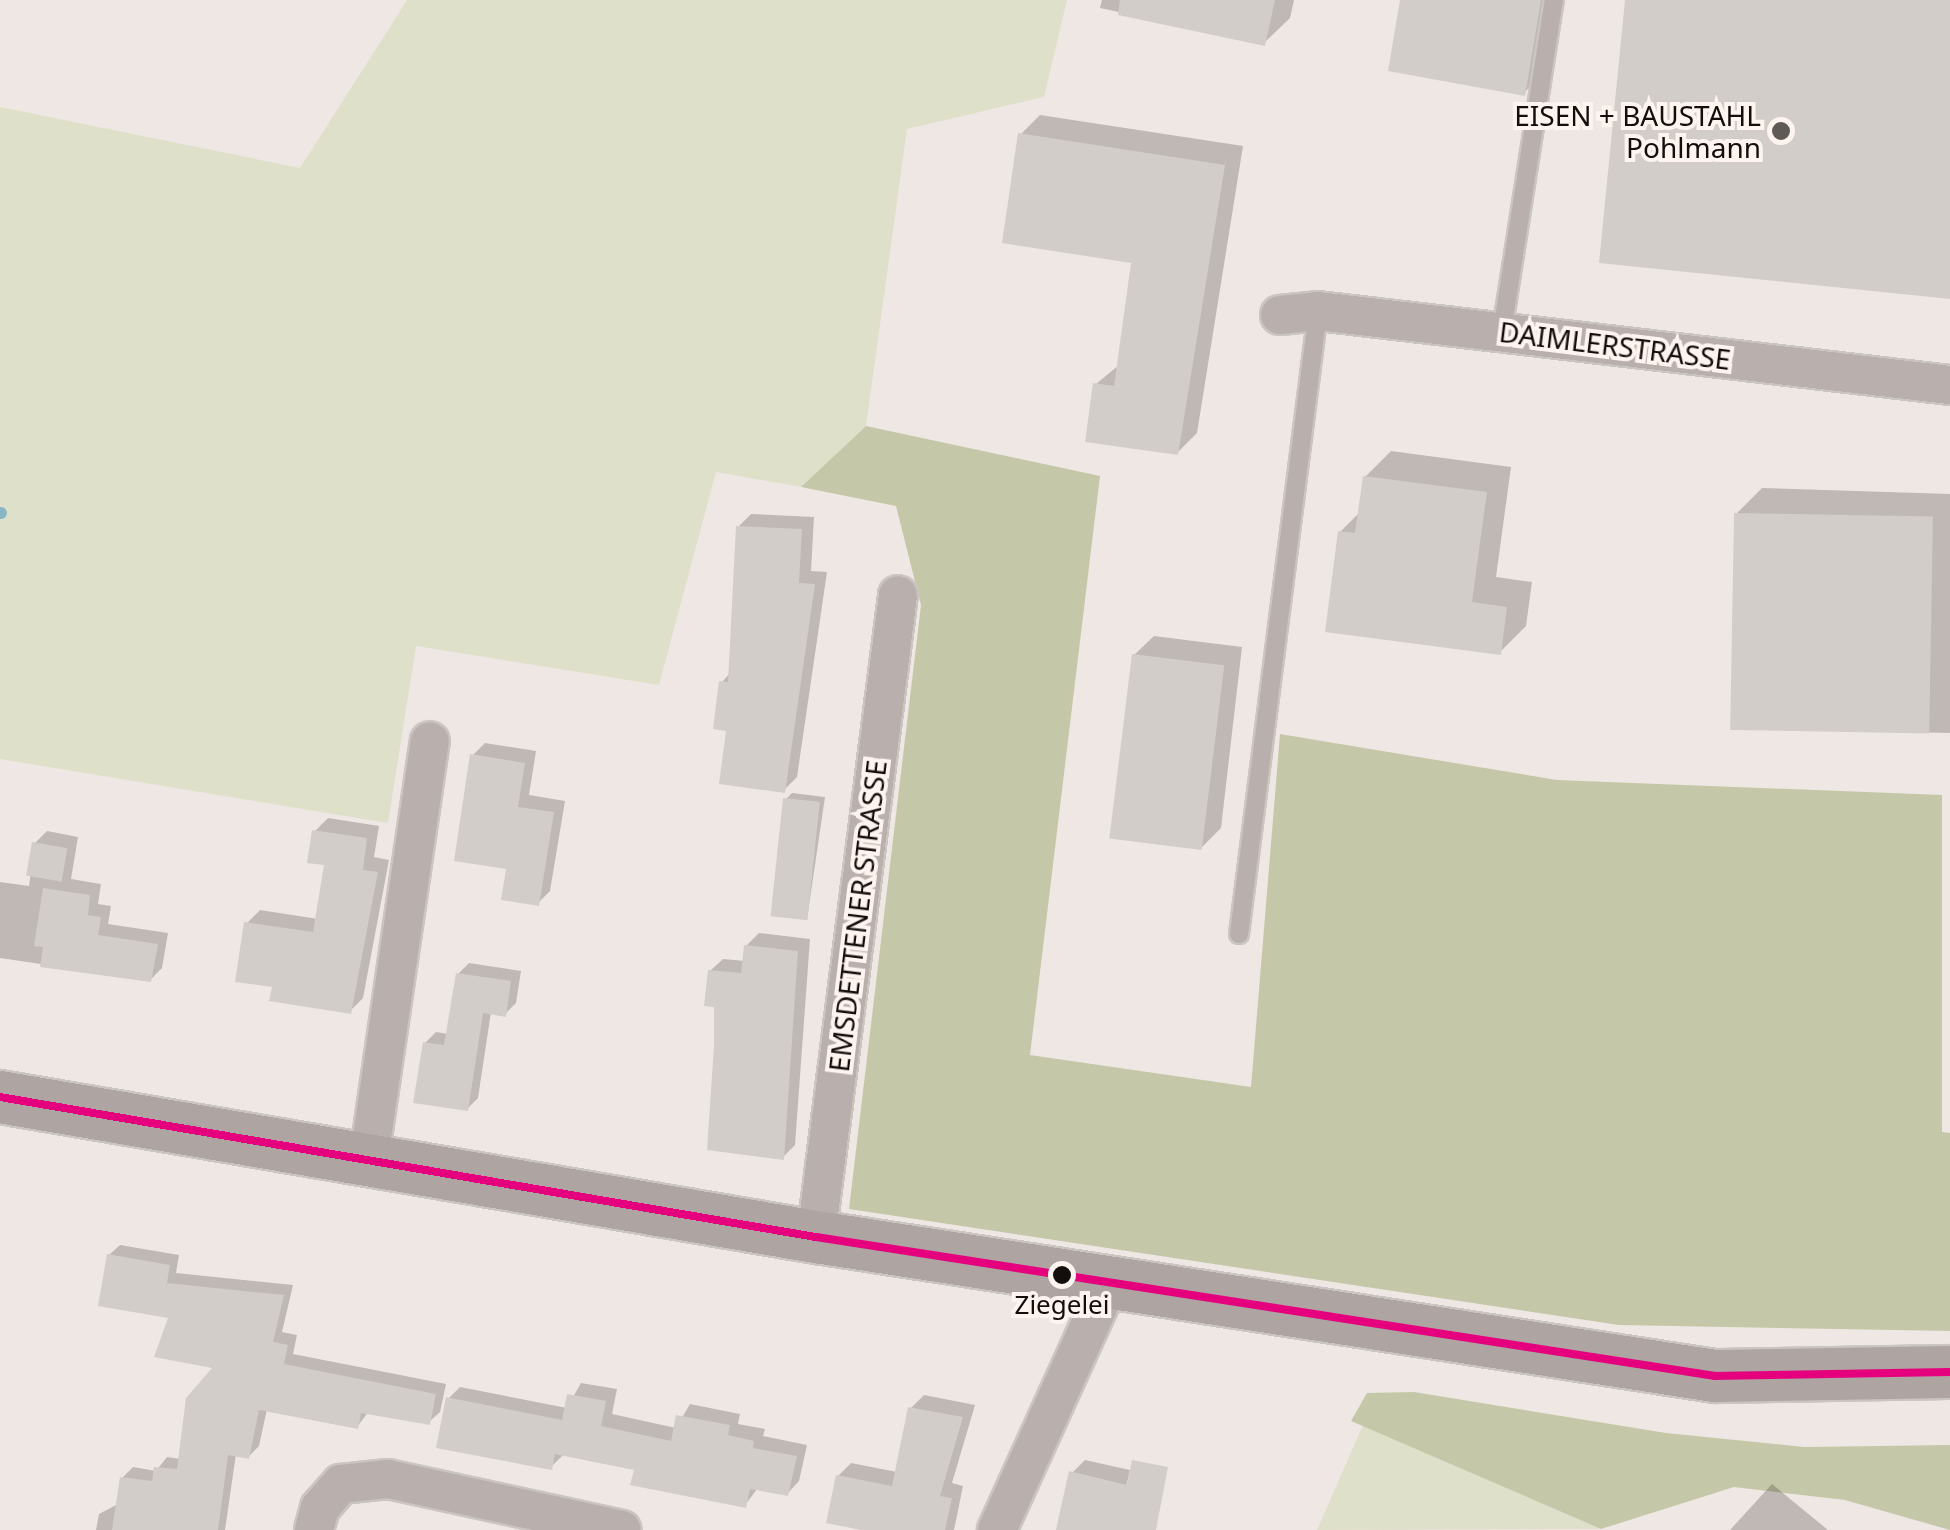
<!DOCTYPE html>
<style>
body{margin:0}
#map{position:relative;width:1950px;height:1530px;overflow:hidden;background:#efe7e3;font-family:"Noto Sans",sans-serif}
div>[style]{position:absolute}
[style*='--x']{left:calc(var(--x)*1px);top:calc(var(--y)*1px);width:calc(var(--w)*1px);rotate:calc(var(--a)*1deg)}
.green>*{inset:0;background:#dfe0c9}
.forest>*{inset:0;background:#c5c8a8}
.shadow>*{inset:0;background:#0003}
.stream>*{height:12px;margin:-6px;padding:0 6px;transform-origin:6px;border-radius:6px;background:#89b6c4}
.building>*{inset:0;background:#d3cdc9;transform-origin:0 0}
.roads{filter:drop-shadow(2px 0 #cbc5c1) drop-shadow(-2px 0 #cbc5c1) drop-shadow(0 2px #cbc5c1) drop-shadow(0 -2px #cbc5c1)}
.service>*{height:18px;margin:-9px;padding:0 9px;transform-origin:9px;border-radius:9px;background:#b9b0ad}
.minor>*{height:38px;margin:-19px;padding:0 19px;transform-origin:19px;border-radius:19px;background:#b9b0ad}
.secondary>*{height:52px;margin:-26px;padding:0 26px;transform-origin:26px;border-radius:26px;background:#aea4a2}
.bus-1>*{height:8px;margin:-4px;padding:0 4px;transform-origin:4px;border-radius:4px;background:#e5007d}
.dots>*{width:28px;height:28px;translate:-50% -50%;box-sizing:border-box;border:5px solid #fdf4f0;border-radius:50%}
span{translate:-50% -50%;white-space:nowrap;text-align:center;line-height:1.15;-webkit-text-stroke:8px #fdf4f0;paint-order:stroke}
.bus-label{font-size:26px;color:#130e0c}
.poi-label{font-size:28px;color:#130e0c}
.right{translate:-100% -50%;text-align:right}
.street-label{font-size:28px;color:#130e0c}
</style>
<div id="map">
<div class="green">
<div style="clip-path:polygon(407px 0,1067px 0,1044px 97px,907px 129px,866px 426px,801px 487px,716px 472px,659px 685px,416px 646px,388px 823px,0 759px,0 107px,300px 168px)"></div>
<div style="clip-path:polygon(1363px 1425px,1601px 1529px,1317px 1530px)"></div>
</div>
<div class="forest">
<div style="clip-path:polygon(866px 426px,1100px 476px,1030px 1055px,1251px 1087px,1280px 734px,1557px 780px,1942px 795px,1942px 1132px,1950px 1133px,1950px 1331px,1619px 1325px,849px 1209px,921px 605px,896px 506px,801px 487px)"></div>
<div style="clip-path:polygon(1414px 1392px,1666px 1433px,1804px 1447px,1950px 1445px,1950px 1530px,1845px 1500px,1734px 1487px,1601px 1529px,1351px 1421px,1367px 1393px)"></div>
</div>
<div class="shadow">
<div style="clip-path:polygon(1102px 0,1294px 0,1290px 18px,1264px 43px,1100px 8px)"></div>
<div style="clip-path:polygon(1403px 0,1561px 0,1549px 67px,1524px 93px)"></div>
<div style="clip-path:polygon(1040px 115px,1243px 146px,1197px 433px,1177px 453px,1096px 384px,1119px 365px,1134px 261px,1021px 134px)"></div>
<div style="clip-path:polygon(1391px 451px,1511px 467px,1496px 577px,1532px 582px,1526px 626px,1500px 652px,1340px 532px,1360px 512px,1365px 477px)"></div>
<div style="clip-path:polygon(1762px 488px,1950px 494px,1950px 733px,1732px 728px,1736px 514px)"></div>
<div style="clip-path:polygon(751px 514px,814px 517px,811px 571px,827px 572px,797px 777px,784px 790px,728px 729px,722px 682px,731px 672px,738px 527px)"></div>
<div style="clip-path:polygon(1154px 636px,1242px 647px,1221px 828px,1201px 848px,1134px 655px)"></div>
<div style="clip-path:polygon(485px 743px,536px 751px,529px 795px,565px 801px,550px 891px,538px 903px,509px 867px,473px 755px)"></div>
<div style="clip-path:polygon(792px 793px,825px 797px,807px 919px,786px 799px)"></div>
<div style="clip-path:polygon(328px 818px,379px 826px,374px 857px,389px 860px,363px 998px,350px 1011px,275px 985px,247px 923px,260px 910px,318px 919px,327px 863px,315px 831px)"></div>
<div style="clip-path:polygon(47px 831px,78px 837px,71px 879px,101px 884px,98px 904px,111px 906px,108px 924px,168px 933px,162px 968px,150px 980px,0 958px,0 882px,29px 886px,35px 843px)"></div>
<div style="clip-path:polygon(759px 933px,810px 939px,795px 1145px,783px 1157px,717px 1005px,710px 971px,723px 959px,745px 961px,746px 946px)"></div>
<div style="clip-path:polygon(469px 963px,521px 971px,516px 1003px,505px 1014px,491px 1012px,478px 1098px,467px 1109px,425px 1043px,436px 1032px,448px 1034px,458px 974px)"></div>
<div style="clip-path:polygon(120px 1245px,179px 1255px,176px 1273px,293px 1285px,282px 1332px,297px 1335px,293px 1354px,446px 1384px,440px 1412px,429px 1422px,369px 1411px,357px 1427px,267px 1409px,259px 1446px,248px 1457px,236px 1454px,225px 1530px,96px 1530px,99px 1514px,118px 1504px,122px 1478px,133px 1467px,156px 1471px,167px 1457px,181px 1459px,217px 1366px,109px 1255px)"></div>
<div style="clip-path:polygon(581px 1383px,617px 1389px,612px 1414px,676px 1428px,690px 1404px,740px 1414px,738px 1424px,765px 1429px,763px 1436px,807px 1445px,799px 1481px,788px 1493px,758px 1488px,745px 1505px,636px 1468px,563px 1455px,551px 1467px,448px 1399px,460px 1387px,567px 1408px)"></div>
<div style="clip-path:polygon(924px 1395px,975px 1405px,952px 1483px,963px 1486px,954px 1530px,874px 1530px,838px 1476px,851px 1463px,897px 1472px,911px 1408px)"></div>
<div style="clip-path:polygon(1085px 1460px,1130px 1470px,1116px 1530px,1059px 1530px,1072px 1473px)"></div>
<div style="clip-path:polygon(1772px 1484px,1828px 1530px,1730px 1530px)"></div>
</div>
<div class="stream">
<div style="--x:0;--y:513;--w:1;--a:0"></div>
</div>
<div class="building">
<div style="clip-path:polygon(1120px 0,1275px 0,1265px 46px,1118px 15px)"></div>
<div style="clip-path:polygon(1400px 0,1541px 0,1525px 96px,1388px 71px)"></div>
<div style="clip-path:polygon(1625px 0,1950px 0,1950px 299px,1599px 263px)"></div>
<div style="clip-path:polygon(1018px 133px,1225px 165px,1178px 455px,1085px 442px,1093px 383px,1114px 386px,1131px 263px,1002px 243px)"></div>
<div style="clip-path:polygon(1363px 476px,1487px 492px,1472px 602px,1507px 607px,1501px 655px,1325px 632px,1338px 531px,1355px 533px)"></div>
<div style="left:1734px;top:513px;width:199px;height:217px;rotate:1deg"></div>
<div style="clip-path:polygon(736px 526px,802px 529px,799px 583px,815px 584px,785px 793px,719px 784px,726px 731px,713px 729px,719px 681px,728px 682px)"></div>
<div style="left:1132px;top:654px;width:93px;height:186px;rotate:7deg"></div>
<div style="clip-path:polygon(470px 754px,525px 763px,518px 807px,554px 812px,539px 906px,501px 900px,506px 869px,454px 861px)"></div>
<div style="left:783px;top:798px;width:37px;height:119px;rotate:6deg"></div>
<div style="clip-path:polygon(312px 830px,367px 838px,363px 870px,378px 872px,351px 1014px,269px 1001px,272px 987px,235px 982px,244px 922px,313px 932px,324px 865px,307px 863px)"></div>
<div style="left:32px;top:842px;width:36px;height:34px;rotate:10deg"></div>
<div style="clip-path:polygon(43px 888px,90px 895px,88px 915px,101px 917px,98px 935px,158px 944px,151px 982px,40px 967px,43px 947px,34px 946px)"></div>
<div style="clip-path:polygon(744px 945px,798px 951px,784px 1160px,707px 1150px,714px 1045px,714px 1007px,704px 1006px,708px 970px,741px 973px)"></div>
<div style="clip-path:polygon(456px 973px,511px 981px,506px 1017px,483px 1013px,468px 1111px,413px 1103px,423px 1042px,444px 1045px)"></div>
<div style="clip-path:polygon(107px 1254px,170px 1265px,167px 1283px,284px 1295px,273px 1342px,288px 1345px,284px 1364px,436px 1394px,430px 1425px,361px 1413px,358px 1429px,259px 1410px,249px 1459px,228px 1455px,218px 1530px,112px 1530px,120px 1477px,152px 1481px,154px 1467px,177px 1469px,186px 1398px,212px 1368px,154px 1357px,168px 1318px,98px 1306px)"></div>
<div style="clip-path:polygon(567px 1394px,606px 1401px,601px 1426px,671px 1441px,676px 1415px,730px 1425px,728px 1435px,754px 1441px,753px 1448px,797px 1456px,788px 1496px,750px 1489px,746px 1508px,630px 1485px,634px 1470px,594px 1462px,555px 1454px,552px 1470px,436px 1448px,446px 1397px,562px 1420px)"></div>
<div style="clip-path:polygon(908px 1407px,963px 1417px,940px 1496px,952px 1498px,945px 1530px,861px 1530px,826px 1523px,836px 1475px,892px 1486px)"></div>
<div style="clip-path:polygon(1132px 1460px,1168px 1467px,1156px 1530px,1056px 1530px,1069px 1471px,1127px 1485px)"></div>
</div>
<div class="roads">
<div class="service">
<div style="--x:1502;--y:331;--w:335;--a:-81.1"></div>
<div style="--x:1239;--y:934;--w:628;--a:-82.77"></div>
</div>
<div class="minor">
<div style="--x:1280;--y:315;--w:38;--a:-6"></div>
<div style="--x:1318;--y:311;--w:636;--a:6.68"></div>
<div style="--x:369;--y:1158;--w:421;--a:-81.7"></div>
<div style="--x:816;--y:1237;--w:647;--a:-82.72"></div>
<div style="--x:314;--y:1530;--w:23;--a:-75"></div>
<div style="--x:320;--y:1508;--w:32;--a:-49"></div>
<div style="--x:341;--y:1484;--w:47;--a:-6.1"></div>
<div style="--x:388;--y:1479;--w:239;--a:12.3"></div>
<div style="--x:997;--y:1530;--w:271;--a:-65.6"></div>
</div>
<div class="secondary">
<div style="--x:0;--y:1097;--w:828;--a:9.74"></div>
<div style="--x:816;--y:1237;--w:910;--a:8.79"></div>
<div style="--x:1715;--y:1376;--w:235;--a:-1"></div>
</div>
</div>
<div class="bus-1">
<div style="--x:0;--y:1097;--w:828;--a:9.74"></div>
<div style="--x:816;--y:1237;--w:910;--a:8.79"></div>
<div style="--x:1715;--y:1376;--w:235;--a:-1"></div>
</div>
<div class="dots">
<div style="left:1781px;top:131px;background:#605a57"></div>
<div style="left:1062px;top:1275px;background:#130e0c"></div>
</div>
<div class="bus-label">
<span style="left:1062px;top:1305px">Ziegelei</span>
</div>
<div class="poi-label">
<span class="right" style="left:1761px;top:131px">EISEN + BAUSTAHL<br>Pohlmann</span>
</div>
<div class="street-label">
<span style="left:1615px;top:345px;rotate:7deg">DAIMLERSTRASSE</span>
<span style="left:857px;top:916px;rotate:-83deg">EMSDETTENER STRASSE</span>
</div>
</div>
